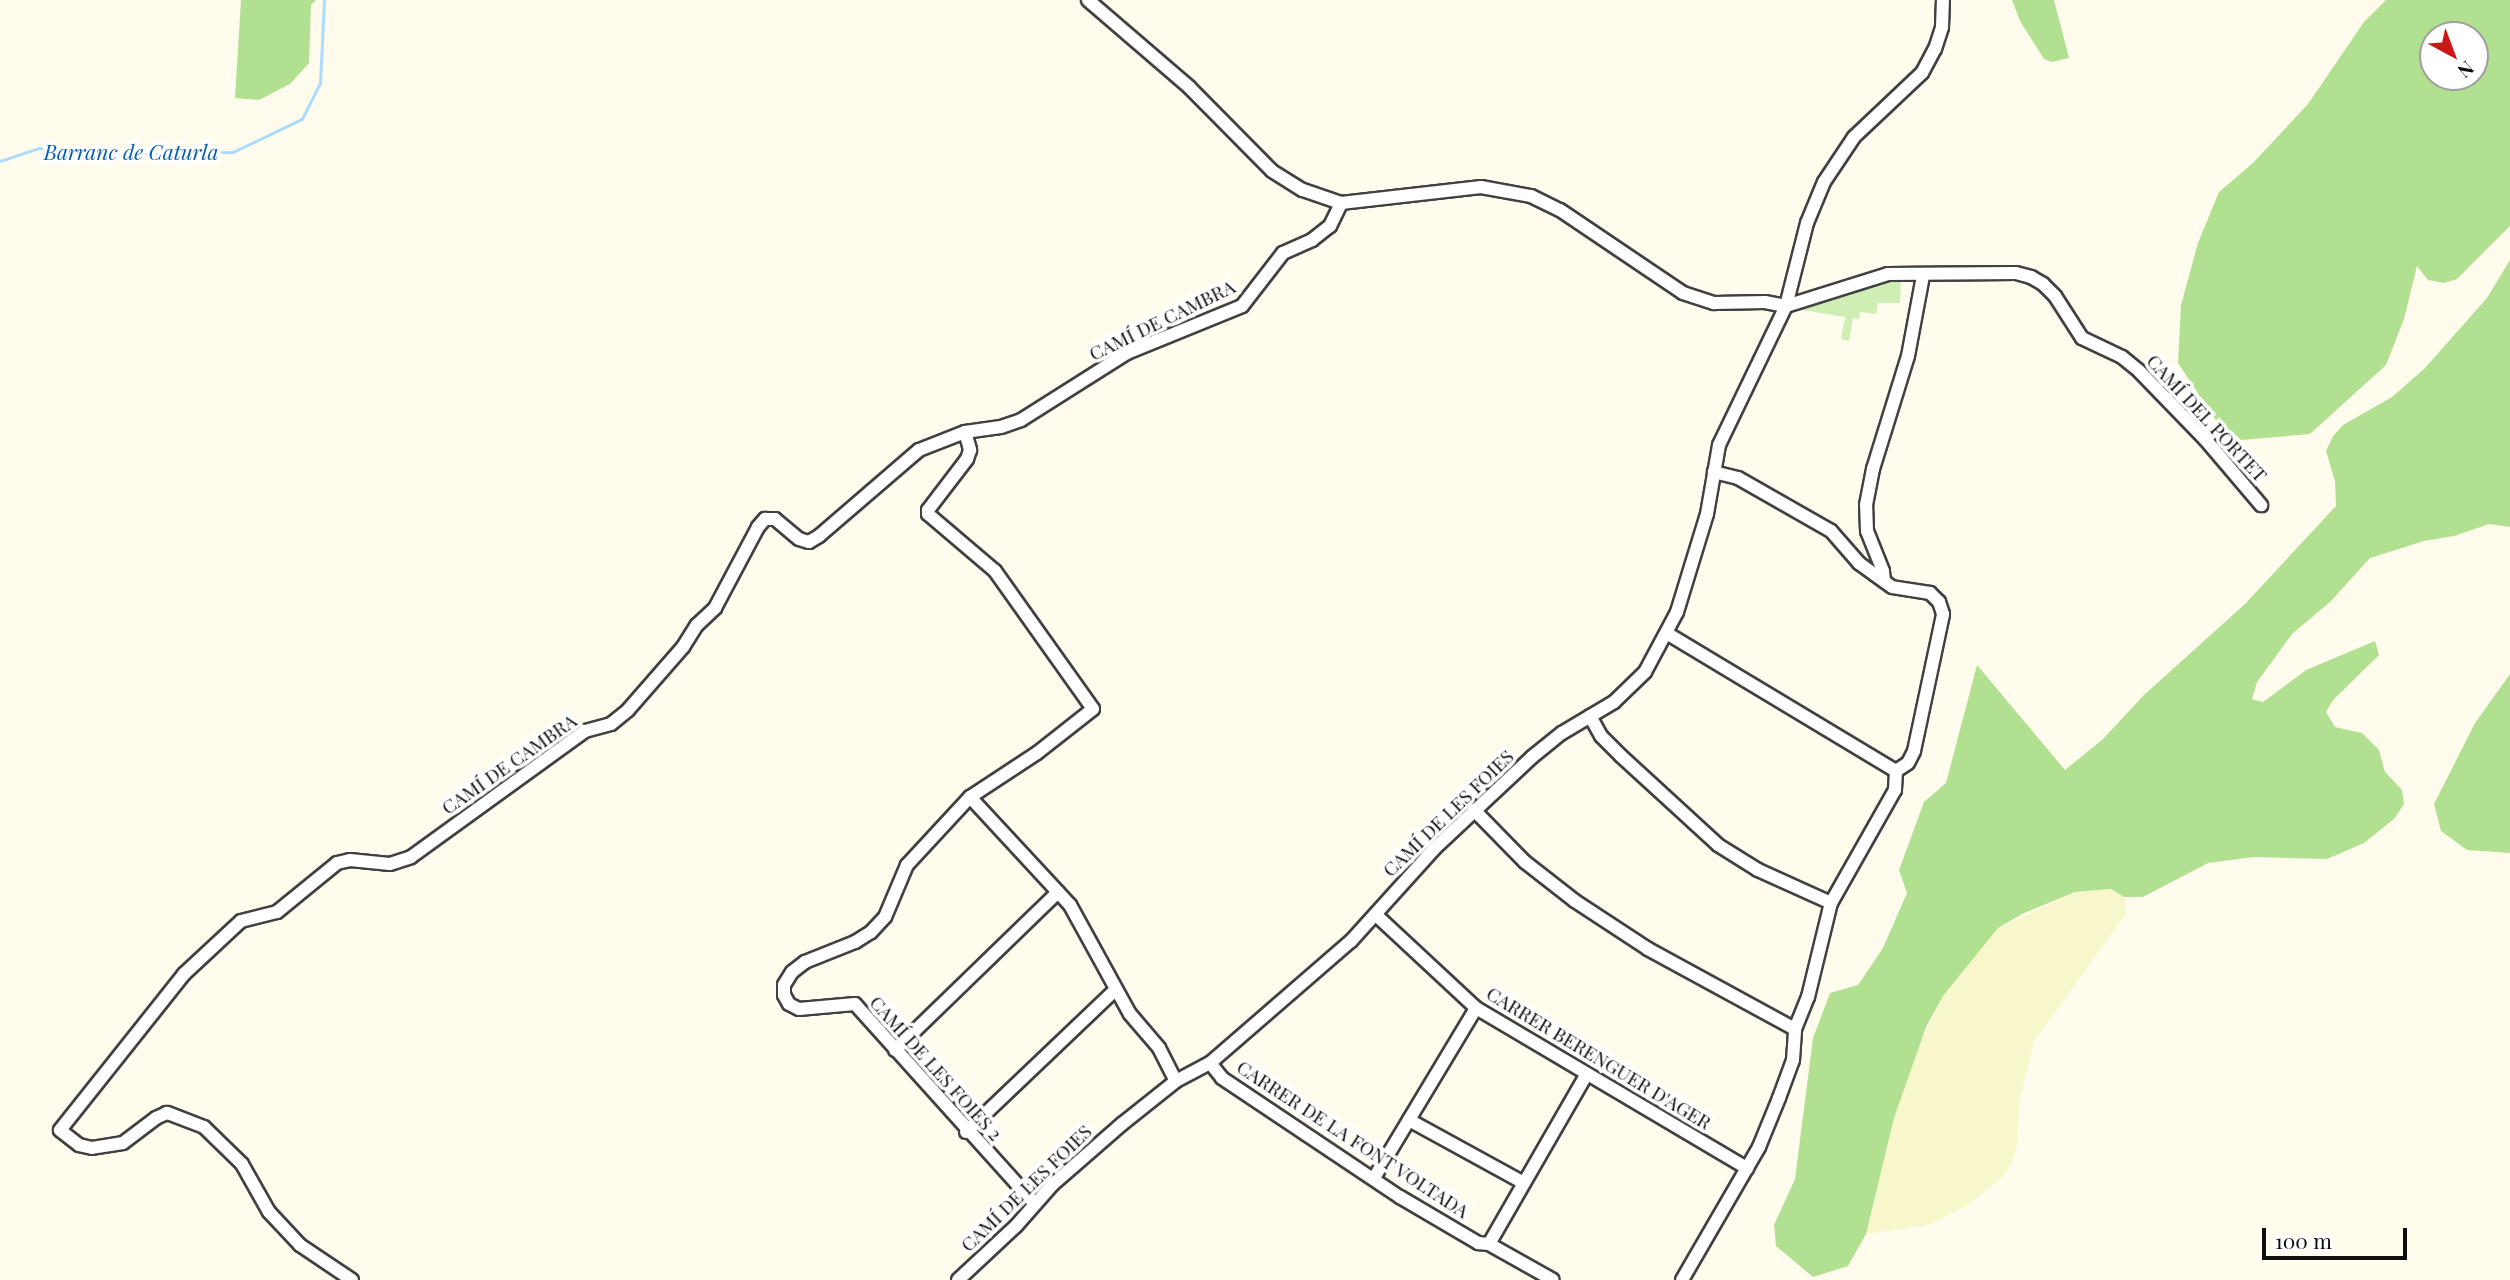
<!DOCTYPE html>
<meta charset="utf-8">
<style>
body{margin:0}
#map{position:relative;width:2510px;height:1280px;overflow:hidden;background:#fffcee;font-family:"Playfair Display",serif}
div>[style]{position:absolute}
[style*='--x']{left:calc(var(--x)*1px);top:calc(var(--y)*1px);width:calc(var(--w)*1px);rotate:calc(var(--a)*1deg)}
.farmland>*{inset:0;background:#f8f7cb}
.green>*{inset:0;background:#cfeeb3}
.forest>*{inset:0;background:#b1e091}
.stream>*{height:2.5px;margin:-1.25px;padding:0 1.25px;transform-origin:1.25px;border-radius:1.25px;background:#acdbfd}
.roads{filter:drop-shadow(2px 0 #414141) drop-shadow(-2px 0 #414141) drop-shadow(0 2px #414141) drop-shadow(0 -2px #414141)}
.minor>*{height:12px;margin:-6px;padding:0 6px;transform-origin:6px;border-radius:6px;background:#fff}
span{translate:-50% -50%;white-space:nowrap;text-align:center;line-height:1.15;-webkit-text-stroke:7px #fff;paint-order:stroke}
.street-label{font-size:19px;color:#0e0e0e}
.water-label{font-size:21px;color:#095dad;font-style:italic}
.north{position:absolute;left:2419px;top:21px;width:70px;height:70px;box-sizing:border-box;background:#fff;border:2px solid #9f9f9f;border-radius:50%;rotate:139deg;font-size:19px;font-weight:700;line-height:28px;text-align:center;color:#0e0e0e}
.north::after{content:'';display:block;margin:auto;width:24px;height:32px;background:#cd1717;clip-path:polygon(50% 0,100% 100%,50% 72%,0 100%)}
.scale{position:absolute;left:2262px;top:1228px;width:145px;height:32px;box-sizing:border-box;border:4px solid #0e0e0e;border-top:0;padding-left:9px;font-size:21px;line-height:24px;white-space:nowrap;color:#0e0e0e;-webkit-text-stroke:5px #fff;paint-order:stroke}
</style>
<div id="map">
<div class="farmland">
<div style="clip-path:polygon(2111px 889px,2124px 897px,2127px 912px,2034px 1042px,2019px 1103px,2017px 1146px,2012px 1163px,2002px 1177px,1971px 1203px,1928px 1225px,1866px 1234px,1894px 1118px,1912px 1059px,1943px 996px,1998px 928px,2075px 892px)"></div>
</div>
<div class="green">
<div style="clip-path:polygon(1901px 278px,1900px 303px,1878px 303px,1876px 314px,1860px 312px,1859px 319px,1853px 318px,1849px 341px,1841px 339px,1845px 317px,1802px 310px,1802px 305px,1874px 281px)"></div>
</div>
<div class="forest">
<div style="clip-path:polygon(241px 0,316px 0,311px 5px,309px 63px,290px 84px,259px 100px,235px 98px)"></div>
<div style="clip-path:polygon(2012px 0,2054px 0,2069px 58px,2052px 62px,2044px 59px,2020px 21px)"></div>
<div style="clip-path:polygon(evenodd,2386px 0,2510px 0,2510px 226px,2457px 279px,2444px 283px,2428px 280px,2417px 266px,2404px 319px,2386px 365px,2310px 434px,2241px 440px,2217px 422px,2178px 363px,2181px 305px,2198px 243px,2219px 192px,2253px 163px,2308px 104px,2364px 22px,2386px 0,2433px 35px,2475px 35px,2475px 77px,2433px 77px,2433px 35px)"></div>
<div style="clip-path:polygon(2510px 260px,2510px 527px,2489px 524px,2454px 536px,2424px 541px,2370px 558px,2331px 601px,2292px 634px,2257px 682px,2252px 699px,2263px 702px,2306px 670px,2375px 641px,2379px 655px,2333px 700px,2326px 712px,2335px 727px,2362px 733px,2379px 750px,2385px 772px,2402px 790px,2404px 804px,2394px 819px,2364px 843px,2327px 859px,2254px 857px,2208px 863px,2143px 897px,2124px 897px,2111px 889px,2075px 892px,2024px 913px,1998px 928px,1943px 996px,1926px 1027px,1894px 1118px,1866px 1234px,1848px 1266px,1813px 1277px,1776px 1246px,1774px 1225px,1795px 1179px,1813px 1038px,1830px 993px,1858px 985px,1883px 948px,1907px 893px,1899px 870px,1924px 802px,1946px 783px,1977px 665px,2065px 770px,2103px 739px,2144px 695px,2245px 604px,2336px 506px,2335px 481px,2326px 451px,2333px 436px,2343px 425px,2392px 397px,2425px 368px,2487px 298px)"></div>
<div style="clip-path:polygon(2510px 674px,2510px 853px,2467px 850px,2441px 831px,2434px 804px,2475px 723px)"></div>
</div>
<div class="stream">
<div style="--x:0;--y:161;--w:41;--a:-18.4"></div>
<div style="--x:39;--y:148;--w:111;--a:3.1"></div>
<div style="--x:150;--y:154;--w:83;--a:-1.4"></div>
<div style="--x:233;--y:152;--w:76;--a:-25.6"></div>
<div style="--x:302;--y:119;--w:40;--a:-63.4"></div>
<div style="--x:320;--y:83;--w:83;--a:-87.2"></div>
</div>
<div class="roads">
<div class="minor">
<div style="--x:1088;--y:0;--w:133;--a:40.7"></div>
<div style="--x:1189;--y:87;--w:118;--a:45.3"></div>
<div style="--x:1272;--y:171;--w:36;--a:32"></div>
<div style="--x:1303;--y:190;--w:40;--a:18.9"></div>
<div style="--x:1341;--y:203;--w:141;--a:-6.5"></div>
<div style="--x:1481;--y:187;--w:51;--a:10.2"></div>
<div style="--x:1531;--y:196;--w:32;--a:26"></div>
<div style="--x:1560;--y:210;--w:148;--a:34"></div>
<div style="--x:1683;--y:293;--w:33;--a:18"></div>
<div style="--x:1714;--y:303;--w:51;--a:-1.1"></div>
<div style="--x:1765;--y:302;--w:21;--a:11"></div>
<div style="--x:1786;--y:306;--w:107;--a:-17.4"></div>
<div style="--x:1888;--y:274;--w:128;--a:-0.4"></div>
<div style="--x:2016;--y:273;--w:16;--a:15"></div>
<div style="--x:2031;--y:277;--w:14;--a:30"></div>
<div style="--x:2043;--y:284;--w:17;--a:45"></div>
<div style="--x:2055;--y:296;--w:50;--a:57.3"></div>
<div style="--x:2082;--y:338;--w:44;--a:25.4"></div>
<div style="--x:2122;--y:357;--w:22;--a:39"></div>
<div style="--x:2139;--y:371;--w:95;--a:45.9"></div>
<div style="--x:2205;--y:439;--w:87;--a:49.7"></div>
<div style="--x:965;--y:432;--w:19;--a:74"></div>
<div style="--x:970;--y:450;--w:9;--a:108"></div>
<div style="--x:967;--y:459;--w:64;--a:127.4"></div>
<div style="--x:928;--y:510;--w:4;--a:90"></div>
<div style="--x:928;--y:514;--w:88;--a:40.4"></div>
<div style="--x:995;--y:571;--w:169;--a:54.6"></div>
<div style="--x:1093;--y:709;--w:71;--a:141.8"></div>
<div style="--x:1037;--y:753;--w:80;--a:146.7"></div>
<div style="--x:970;--y:797;--w:93;--a:132.8"></div>
<div style="--x:907;--y:865;--w:56;--a:112.9"></div>
<div style="--x:885;--y:917;--w:21;--a:133"></div>
<div style="--x:871;--y:932;--w:19;--a:148"></div>
<div style="--x:855;--y:942;--w:54;--a:158.2"></div>
<div style="--x:805;--y:962;--w:16;--a:142"></div>
<div style="--x:792;--y:972;--w:15;--a:122"></div>
<div style="--x:784;--y:985;--w:10;--a:90"></div>
<div style="--x:784;--y:995;--w:10;--a:61"></div>
<div style="--x:789;--y:1004;--w:11;--a:27"></div>
<div style="--x:799;--y:1009;--w:56;--a:-5.1"></div>
<div style="--x:855;--y:1004;--w:269;--a:48"></div>
<div style="--x:1884;--y:581;--w:10;--a:-96"></div>
<div style="--x:1883;--y:571;--w:43;--a:-111.8"></div>
<div style="--x:1867;--y:531;--w:26;--a:-92"></div>
<div style="--x:1866;--y:505;--w:37;--a:-79"></div>
<div style="--x:1873;--y:469;--w:118;--a:-72.8"></div>
<div style="--x:1908;--y:356;--w:81;--a:-79.4"></div>
<div style="--x:1668;--y:634;--w:266;--a:31"></div>
<div style="--x:1590;--y:716;--w:23;--a:61"></div>
<div style="--x:1601;--y:736;--w:28;--a:45"></div>
<div style="--x:1621;--y:756;--w:132;--a:42.5"></div>
<div style="--x:1718;--y:845;--w:47;--a:32"></div>
<div style="--x:1758;--y:870;--w:80;--a:24.3"></div>
<div style="--x:970;--y:797;--w:147;--a:47.2"></div>
<div style="--x:1070;--y:905;--w:124;--a:61.2"></div>
<div style="--x:1130;--y:1014;--w:45;--a:49.5"></div>
<div style="--x:1159;--y:1048;--w:37;--a:63"></div>
<div style="--x:1474;--y:810;--w:73;--a:45.6"></div>
<div style="--x:1525;--y:862;--w:63;--a:38"></div>
<div style="--x:1575;--y:901;--w:87;--a:33.3"></div>
<div style="--x:1648;--y:949;--w:167;--a:28.6"></div>
<div style="--x:1376;--y:915;--w:137;--a:42.9"></div>
<div style="--x:1476;--y:1008;--w:315;--a:30.6"></div>
<div style="--x:895;--y:1050;--w:227;--a:-44.1"></div>
<div style="--x:1210;--y:1063;--w:19;--a:51"></div>
<div style="--x:1222;--y:1078;--w:214;--a:33.8"></div>
<div style="--x:1400;--y:1197;--w:91;--a:30.5"></div>
<div style="--x:1478;--y:1243;--w:11;--a:5"></div>
<div style="--x:1489;--y:1244;--w:73;--a:29.4"></div>
<div style="--x:1409;--y:1120;--w:131;--a:28.7"></div>
<div style="--x:966;--y:1132;--w:207;--a:-43.6"></div>
<div style="--x:1374;--y:1178;--w:198;--a:-59"></div>
<div style="--x:1489;--y:1244;--w:195;--a:-60.1"></div>
<div style="--x:352;--y:1280;--w:63;--a:-146.1"></div>
<div style="--x:300;--y:1245;--w:45;--a:-133.2"></div>
<div style="--x:269;--y:1212;--w:55;--a:-119.4"></div>
<div style="--x:242;--y:1164;--w:53;--a:-135.8"></div>
<div style="--x:204;--y:1127;--w:40;--a:-159"></div>
<div style="--x:167;--y:1113;--w:12;--a:156"></div>
<div style="--x:156;--y:1118;--w:41;--a:142.9"></div>
<div style="--x:123;--y:1143;--w:31;--a:171"></div>
<div style="--x:92;--y:1148;--w:13;--a:-167"></div>
<div style="--x:79;--y:1145;--w:24;--a:-142"></div>
<div style="--x:60;--y:1130;--w:199;--a:-51.5"></div>
<div style="--x:184;--y:974;--w:78;--a:-42.9"></div>
<div style="--x:241;--y:921;--w:37;--a:-14"></div>
<div style="--x:277;--y:912;--w:77;--a:-39.2"></div>
<div style="--x:337;--y:863;--w:13;--a:-13"></div>
<div style="--x:350;--y:860;--w:40;--a:5.7"></div>
<div style="--x:390;--y:864;--w:22;--a:-18"></div>
<div style="--x:411;--y:857;--w:215;--a:-35.9"></div>
<div style="--x:585;--y:731;--w:27;--a:-15"></div>
<div style="--x:611;--y:724;--w:22;--a:-39"></div>
<div style="--x:628;--y:710;--w:84;--a:-48.9"></div>
<div style="--x:683;--y:647;--w:26;--a:-58"></div>
<div style="--x:697;--y:625;--w:25;--a:-43"></div>
<div style="--x:715;--y:608;--w:92;--a:-62"></div>
<div style="--x:758;--y:527;--w:11;--a:-49"></div>
<div style="--x:765;--y:519;--w:10;--a:0"></div>
<div style="--x:775;--y:519;--w:31;--a:40"></div>
<div style="--x:799;--y:539;--w:10;--a:17"></div>
<div style="--x:809;--y:542;--w:12;--a:-31"></div>
<div style="--x:819;--y:536;--w:132;--a:-40.7"></div>
<div style="--x:919;--y:450;--w:49;--a:-21.4"></div>
<div style="--x:965;--y:432;--w:36;--a:-8"></div>
<div style="--x:1001;--y:427;--w:21;--a:-19"></div>
<div style="--x:1021;--y:420;--w:125;--a:-32.3"></div>
<div style="--x:1127;--y:353;--w:124;--a:-22.2"></div>
<div style="--x:1242;--y:306;--w:67;--a:-52.3"></div>
<div style="--x:1283;--y:253;--w:32;--a:-24"></div>
<div style="--x:1312;--y:240;--w:23;--a:-38"></div>
<div style="--x:1330;--y:226;--w:25;--a:-64"></div>
<div style="--x:958;--y:1280;--w:79;--a:-43"></div>
<div style="--x:1016;--y:1226;--w:55;--a:-48.7"></div>
<div style="--x:1052;--y:1185;--w:93;--a:-41.1"></div>
<div style="--x:1122;--y:1124;--w:69;--a:-38.5"></div>
<div style="--x:1176;--y:1081;--w:38;--a:-28"></div>
<div style="--x:1210;--y:1063;--w:186;--a:-40.9"></div>
<div style="--x:1351;--y:941;--w:124;--a:-47.9"></div>
<div style="--x:1434;--y:849;--w:134;--a:-43.2"></div>
<div style="--x:1532;--y:757;--w:38;--a:-39"></div>
<div style="--x:1562;--y:733;--w:61;--a:-30.8"></div>
<div style="--x:1614;--y:702;--w:43;--a:-44.1"></div>
<div style="--x:1645;--y:672;--w:68;--a:-61.9"></div>
<div style="--x:1677;--y:612;--w:102;--a:-73"></div>
<div style="--x:1707;--y:514;--w:70;--a:-80.1"></div>
<div style="--x:1719;--y:445;--w:154;--a:-64.3"></div>
<div style="--x:1786;--y:306;--w:86;--a:-75.8"></div>
<div style="--x:1807;--y:223;--w:44;--a:-67.5"></div>
<div style="--x:1824;--y:182;--w:54;--a:-56.3"></div>
<div style="--x:1854;--y:137;--w:93;--a:-43.3"></div>
<div style="--x:1922;--y:73;--w:27;--a:-62"></div>
<div style="--x:1935;--y:49;--w:23;--a:-72"></div>
<div style="--x:1942;--y:27;--w:27;--a:-88"></div>
<div style="--x:1682;--y:1280;--w:154;--a:-59.9"></div>
<div style="--x:1759;--y:1147;--w:53;--a:-67.8"></div>
<div style="--x:1779;--y:1098;--w:40;--a:-69.8"></div>
<div style="--x:1793;--y:1060;--w:31;--a:-86"></div>
<div style="--x:1795;--y:1029;--w:35;--a:-68"></div>
<div style="--x:1808;--y:997;--w:97;--a:-76.3"></div>
<div style="--x:1831;--y:903;--w:130;--a:-60.5"></div>
<div style="--x:1895;--y:790;--w:19;--a:-87"></div>
<div style="--x:1896;--y:771;--w:14;--a:-34"></div>
<div style="--x:1908;--y:763;--w:13;--a:-63"></div>
<div style="--x:1914;--y:751;--w:140;--a:-78"></div>
<div style="--x:1943;--y:614;--w:13;--a:-108"></div>
<div style="--x:1939;--y:602;--w:13;--a:-135"></div>
<div style="--x:1930;--y:593;--w:38;--a:-171"></div>
<div style="--x:1892;--y:587;--w:22;--a:-144"></div>
<div style="--x:1874;--y:574;--w:19;--a:-144"></div>
<div style="--x:1859;--y:563;--w:43;--a:-131.2"></div>
<div style="--x:1831;--y:531;--w:107;--a:-150.3"></div>
<div style="--x:1738;--y:478;--w:25;--a:-166"></div>
</div>
</div>
<div class="street-label">
<span style="left:1162px;top:320px;rotate:-26deg">CAMÍ DE CAMBRA</span>
<span style="left:2207px;top:418px;rotate:47deg">CAMÍ DEL PORTET</span>
<span style="left:509px;top:764px;rotate:-35deg">CAMÍ DE CAMBRA</span>
<span style="left:1448px;top:813px;rotate:-44deg">CAMÍ DE LES FOIES</span>
<span style="left:1599px;top:1058px;rotate:31deg">CARRER BERENGUER D'AGER</span>
<span style="left:936px;top:1068px;rotate:48deg">CAMÍ DE LES FOIES 2</span>
<span style="left:1353px;top:1139px;rotate:33deg">CARRER DE LA FONT VOLTADA</span>
<span style="left:1026px;top:1188px;rotate:-44deg">CAMÍ DE LES FOIES</span>
</div>
<div class="water-label">
<span style="left:131px;top:151px">Barranc de Caturla</span>
</div>
<div class="north">N</div>
<div class="scale">100 m</div>
</div>
